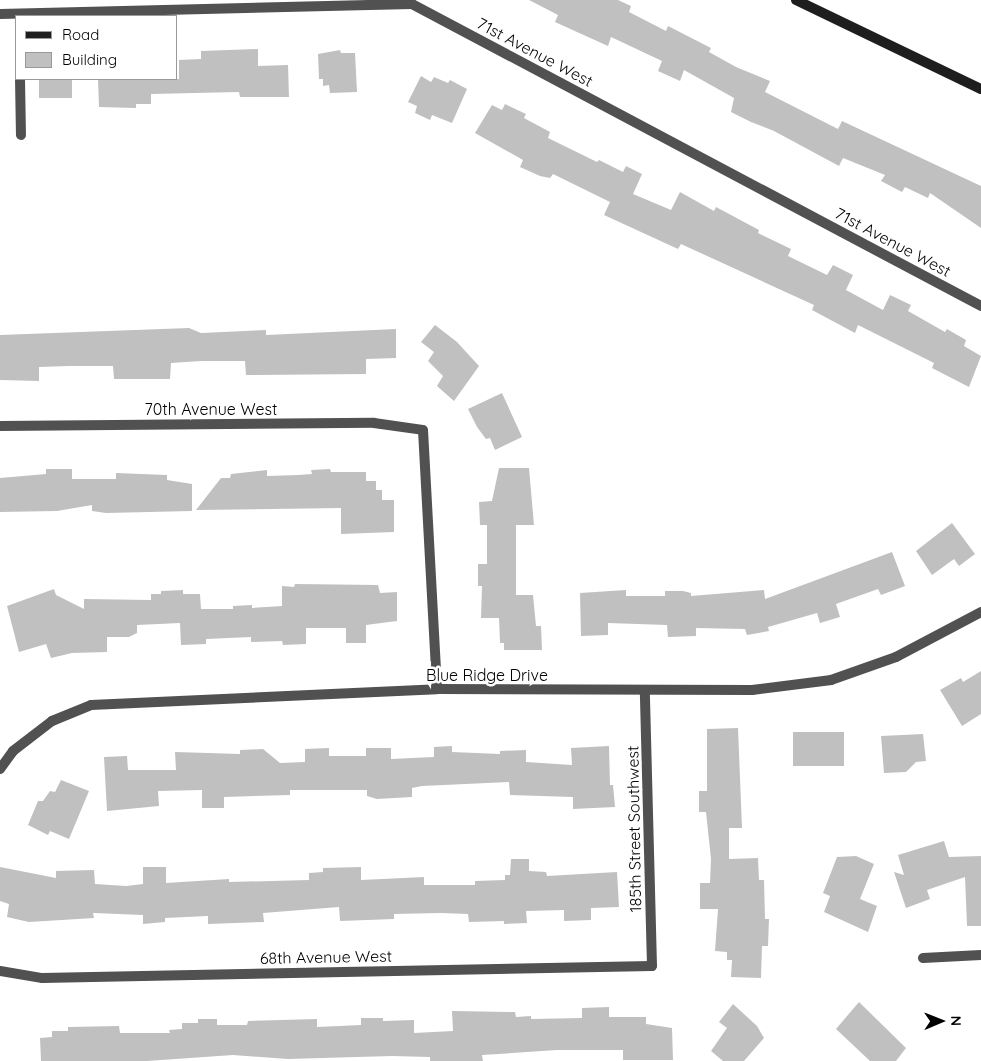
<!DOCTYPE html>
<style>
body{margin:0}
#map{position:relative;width:981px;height:1061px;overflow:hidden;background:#fff;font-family:Quicksand,sans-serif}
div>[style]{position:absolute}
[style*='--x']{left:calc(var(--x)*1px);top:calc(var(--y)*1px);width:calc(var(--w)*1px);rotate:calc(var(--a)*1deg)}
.building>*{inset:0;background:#c0c0c0;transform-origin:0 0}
.lane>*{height:10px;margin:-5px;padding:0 5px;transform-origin:5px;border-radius:5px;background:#515151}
.street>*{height:10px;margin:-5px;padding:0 5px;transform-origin:5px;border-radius:5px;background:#515151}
.secondary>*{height:10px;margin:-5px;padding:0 5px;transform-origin:5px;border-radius:5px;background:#1e1e1e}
span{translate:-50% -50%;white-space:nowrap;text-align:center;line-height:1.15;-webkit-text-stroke:5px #fff;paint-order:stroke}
.street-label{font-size:16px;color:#000}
.legend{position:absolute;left:15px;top:15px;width:162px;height:65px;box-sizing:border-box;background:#fff;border:1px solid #999;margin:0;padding:6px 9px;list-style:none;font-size:15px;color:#000}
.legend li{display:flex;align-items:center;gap:10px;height:25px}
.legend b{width:25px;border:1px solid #999}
.north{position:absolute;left:916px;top:996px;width:50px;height:50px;-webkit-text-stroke:4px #fff;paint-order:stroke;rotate:89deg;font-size:14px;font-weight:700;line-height:20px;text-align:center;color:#000}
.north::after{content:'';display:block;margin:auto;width:18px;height:22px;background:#000;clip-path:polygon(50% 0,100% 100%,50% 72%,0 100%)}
</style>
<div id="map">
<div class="building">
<div style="clip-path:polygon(529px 0,618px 0,631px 6px,629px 12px,666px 31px,668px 26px,711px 48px,709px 52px,736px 67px,770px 81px,765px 92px,838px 129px,842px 121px,981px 186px,981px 228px,930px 193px,928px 198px,905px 187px,902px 192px,881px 181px,885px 175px,843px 158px,839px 166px,774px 131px,751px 122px,731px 112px,734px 98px,684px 70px,680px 81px,658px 71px,662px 61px,611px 37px,608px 46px,577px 32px,555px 22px,558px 15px)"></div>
<div style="clip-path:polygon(258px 49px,258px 66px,288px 65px,289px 97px,240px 97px,239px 92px,151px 94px,151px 104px,136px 104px,136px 108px,99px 107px,98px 79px,179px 79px,179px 60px,201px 59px,201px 51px)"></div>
<div style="clip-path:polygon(340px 50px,341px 53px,355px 53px,357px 92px,330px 93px,329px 85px,323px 86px,323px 79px,319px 79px,318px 54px)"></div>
<div style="clip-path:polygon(421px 76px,431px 82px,434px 77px,448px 83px,450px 80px,467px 89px,452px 123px,432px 115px,430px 120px,415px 113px,417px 106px,408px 102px)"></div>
<div style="left:39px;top:79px;width:33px;height:19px"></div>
<div style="clip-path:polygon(505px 104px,526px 114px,524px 118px,550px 132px,548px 138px,597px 162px,599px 160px,623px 172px,626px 166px,642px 174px,633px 194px,671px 210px,680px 192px,714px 211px,716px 207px,759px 230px,758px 233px,791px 249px,788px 256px,827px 275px,833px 265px,853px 275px,846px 290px,883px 310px,890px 295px,911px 305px,908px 311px,945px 332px,947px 329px,966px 340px,964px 346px,981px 356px,969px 387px,932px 368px,934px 363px,858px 325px,855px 333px,812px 310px,814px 305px,681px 244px,678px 249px,604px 215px,610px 202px,553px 174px,550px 178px,540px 176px,520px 167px,523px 160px,475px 133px,492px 105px,502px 110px)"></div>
<div style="clip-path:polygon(435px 325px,457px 342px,479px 366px,454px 401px,437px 386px,443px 376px,428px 361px,434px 352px,421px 342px)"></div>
<div style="clip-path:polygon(189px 328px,201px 333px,266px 330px,266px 335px,396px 329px,396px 358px,366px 359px,366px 374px,246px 375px,245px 361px,201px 361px,171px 363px,170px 379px,114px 379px,113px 366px,69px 366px,39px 367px,39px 381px,0 380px,0 335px)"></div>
<div style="clip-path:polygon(502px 393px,522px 437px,495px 450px,490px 438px,486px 439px,477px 427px,468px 409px)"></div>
<div style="clip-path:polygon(499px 468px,529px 468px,534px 525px,516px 525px,516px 595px,533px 595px,536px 626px,541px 626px,542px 650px,504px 650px,504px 643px,500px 643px,499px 618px,481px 618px,482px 586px,478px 586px,478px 564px,487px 564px,487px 525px,480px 525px,479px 502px,492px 501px)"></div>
<div style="clip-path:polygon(46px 469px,72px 469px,72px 479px,116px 479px,116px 473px,167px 475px,167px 480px,192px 484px,192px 511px,106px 513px,92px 511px,92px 505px,57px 511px,0 512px,0 478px,46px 474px)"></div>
<div style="clip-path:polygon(330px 469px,331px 472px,366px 472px,366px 481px,376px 481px,376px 490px,382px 490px,382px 500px,394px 500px,394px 532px,341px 534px,341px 508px,196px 510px,221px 478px,230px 478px,231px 474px,267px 470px,267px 476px,298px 475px,312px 474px,311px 470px)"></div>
<div style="clip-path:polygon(952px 523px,975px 554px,959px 566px,954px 559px,932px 575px,916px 551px)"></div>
<div style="clip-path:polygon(892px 552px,905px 586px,881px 595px,878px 589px,836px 604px,840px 617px,820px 623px,817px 613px,768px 627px,769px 631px,747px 635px,745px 629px,696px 628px,696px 636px,668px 637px,667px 625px,608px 623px,608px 635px,581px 636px,580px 593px,626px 590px,626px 596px,665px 596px,665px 591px,683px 591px,691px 593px,691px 596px,764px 590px,765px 599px)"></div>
<div style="clip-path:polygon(295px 584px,378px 585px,380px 593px,397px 592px,397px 621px,366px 625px,366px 643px,346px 643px,346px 628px,306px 628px,306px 644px,283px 645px,282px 641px,251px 642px,251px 637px,206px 639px,206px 644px,181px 645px,180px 623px,137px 625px,137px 633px,129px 637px,107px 637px,107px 652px,72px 653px,51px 658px,46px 644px,19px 652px,7px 606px,54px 589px,56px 595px,84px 609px,84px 599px,151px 600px,151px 594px,161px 594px,161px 591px,183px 590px,183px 594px,200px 594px,201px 609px,233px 609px,233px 606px,252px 605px,252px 608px,282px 606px,282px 586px,294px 587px)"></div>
<div style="clip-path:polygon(981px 671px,981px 714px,962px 726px,940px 690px,961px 678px,963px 682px)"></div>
<div style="clip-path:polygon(738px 728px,742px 828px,729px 828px,729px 859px,758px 858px,759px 880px,764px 880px,765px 919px,769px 919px,768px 946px,762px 946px,761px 978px,731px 977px,732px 960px,727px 960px,727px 952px,715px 951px,718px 909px,700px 909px,700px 883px,710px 883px,711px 859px,706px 812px,699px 812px,699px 791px,707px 791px,707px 729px)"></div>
<div style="left:793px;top:732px;width:51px;height:34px"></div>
<div style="clip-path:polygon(923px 734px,926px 761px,916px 762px,906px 772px,884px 773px,881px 736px)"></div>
<div style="clip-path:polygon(452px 746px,452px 752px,500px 754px,500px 751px,526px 750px,526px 762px,572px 765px,571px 748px,609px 746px,610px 785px,613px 785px,615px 807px,573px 809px,573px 797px,510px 795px,509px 782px,422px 786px,412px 788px,412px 797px,377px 799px,367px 796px,367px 790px,290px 790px,290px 795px,224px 797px,224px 808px,202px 808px,202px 790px,158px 791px,159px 806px,107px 811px,104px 757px,127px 756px,128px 770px,176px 770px,175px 752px,240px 754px,240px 750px,263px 749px,280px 763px,305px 762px,305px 749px,329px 748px,329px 756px,366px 756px,366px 748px,391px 748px,391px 759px,434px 757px,434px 747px)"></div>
<div style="clip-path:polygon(61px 780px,89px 791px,69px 839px,50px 831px,48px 835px,28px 825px,38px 801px,43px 801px,50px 791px,55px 792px)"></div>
<div style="clip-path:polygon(944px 841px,949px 857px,981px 856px,981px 926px,967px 926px,965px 877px,927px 890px,930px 899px,906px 908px,894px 872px,904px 875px,898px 855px)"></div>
<div style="clip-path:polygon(856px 856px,874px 864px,860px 899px,877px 906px,868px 932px,824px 912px,830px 896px,823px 893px,837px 857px)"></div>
<div style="clip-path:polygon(511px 859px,529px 859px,529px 871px,546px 872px,547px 876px,617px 872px,619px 907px,591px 908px,591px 920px,564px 921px,564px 910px,526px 911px,527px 923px,504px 924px,504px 921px,469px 922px,468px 914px,441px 913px,394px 914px,394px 919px,340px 921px,339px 907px,263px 913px,264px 922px,208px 924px,208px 916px,165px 918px,165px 922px,143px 924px,143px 915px,93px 913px,94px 918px,29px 922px,7px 917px,9px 904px,0 901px,0 867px,56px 878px,56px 871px,94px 870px,95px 884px,126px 886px,143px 884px,143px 867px,166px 867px,166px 883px,229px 879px,229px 882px,309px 880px,309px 873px,323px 872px,323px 868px,361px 867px,361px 880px,424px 877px,424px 885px,475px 885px,475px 881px,505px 880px,505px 875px,510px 875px)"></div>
<div style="clip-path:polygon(859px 1002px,906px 1048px,896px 1061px,870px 1061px,836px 1029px)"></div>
<div style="clip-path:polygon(733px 1004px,757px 1026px,764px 1038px,744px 1061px,723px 1061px,711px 1051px,727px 1028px,719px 1022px)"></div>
<div style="clip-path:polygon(609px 1007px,609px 1017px,646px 1017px,646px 1024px,672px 1028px,673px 1060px,623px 1060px,623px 1050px,557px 1050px,482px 1055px,483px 1061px,430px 1061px,430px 1057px,392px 1056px,288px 1059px,233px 1055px,147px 1061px,41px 1061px,40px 1038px,52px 1037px,52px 1031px,68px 1031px,68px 1027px,119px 1026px,120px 1033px,170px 1033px,169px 1030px,182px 1029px,182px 1023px,198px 1023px,198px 1019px,217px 1019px,217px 1025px,247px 1025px,248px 1021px,317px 1019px,317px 1027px,361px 1025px,361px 1018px,383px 1018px,383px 1021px,414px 1020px,414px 1033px,453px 1031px,452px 1011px,515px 1012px,516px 1017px,531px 1016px,531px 1019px,582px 1018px,582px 1008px)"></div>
</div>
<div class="lane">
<div style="--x:20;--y:79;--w:56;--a:89"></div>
</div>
<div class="street">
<div style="--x:0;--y:14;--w:412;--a:-1.4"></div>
<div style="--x:412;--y:4;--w:644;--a:27.96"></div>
<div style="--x:0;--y:426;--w:374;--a:-0.5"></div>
<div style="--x:374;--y:423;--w:49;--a:8.1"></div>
<div style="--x:423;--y:430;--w:259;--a:86.9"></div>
<div style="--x:0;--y:769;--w:22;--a:-54"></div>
<div style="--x:13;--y:751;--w:49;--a:-37.6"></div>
<div style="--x:52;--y:721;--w:42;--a:-22.3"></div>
<div style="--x:91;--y:705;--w:346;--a:-2.6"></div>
<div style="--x:437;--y:689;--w:315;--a:0.2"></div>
<div style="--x:752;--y:690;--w:80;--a:-7.2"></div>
<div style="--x:831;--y:680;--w:69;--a:-19.5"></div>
<div style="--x:896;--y:657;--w:96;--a:-27.9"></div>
<div style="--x:923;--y:958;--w:58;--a:-3"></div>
<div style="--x:0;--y:971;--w:43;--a:9.5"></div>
<div style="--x:42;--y:978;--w:610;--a:-1.13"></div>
<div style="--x:652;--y:966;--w:275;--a:-91.5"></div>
</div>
<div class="secondary">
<div style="--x:796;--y:0;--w:205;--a:25.7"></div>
</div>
<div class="street-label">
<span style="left:535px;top:52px;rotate:28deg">71st Avenue West</span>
<span style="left:893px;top:242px;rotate:28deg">71st Avenue West</span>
<span style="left:211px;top:409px">70th Avenue West</span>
<span style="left:487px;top:675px">Blue Ridge Drive</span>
<span style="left:634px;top:829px;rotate:-91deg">185th Street Southwest</span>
<span style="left:326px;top:957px;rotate:-1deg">68th Avenue West</span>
</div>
<ul class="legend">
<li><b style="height:6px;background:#1e1e1e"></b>Road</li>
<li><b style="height:14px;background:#c0c0c0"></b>Building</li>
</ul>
<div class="north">N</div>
</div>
